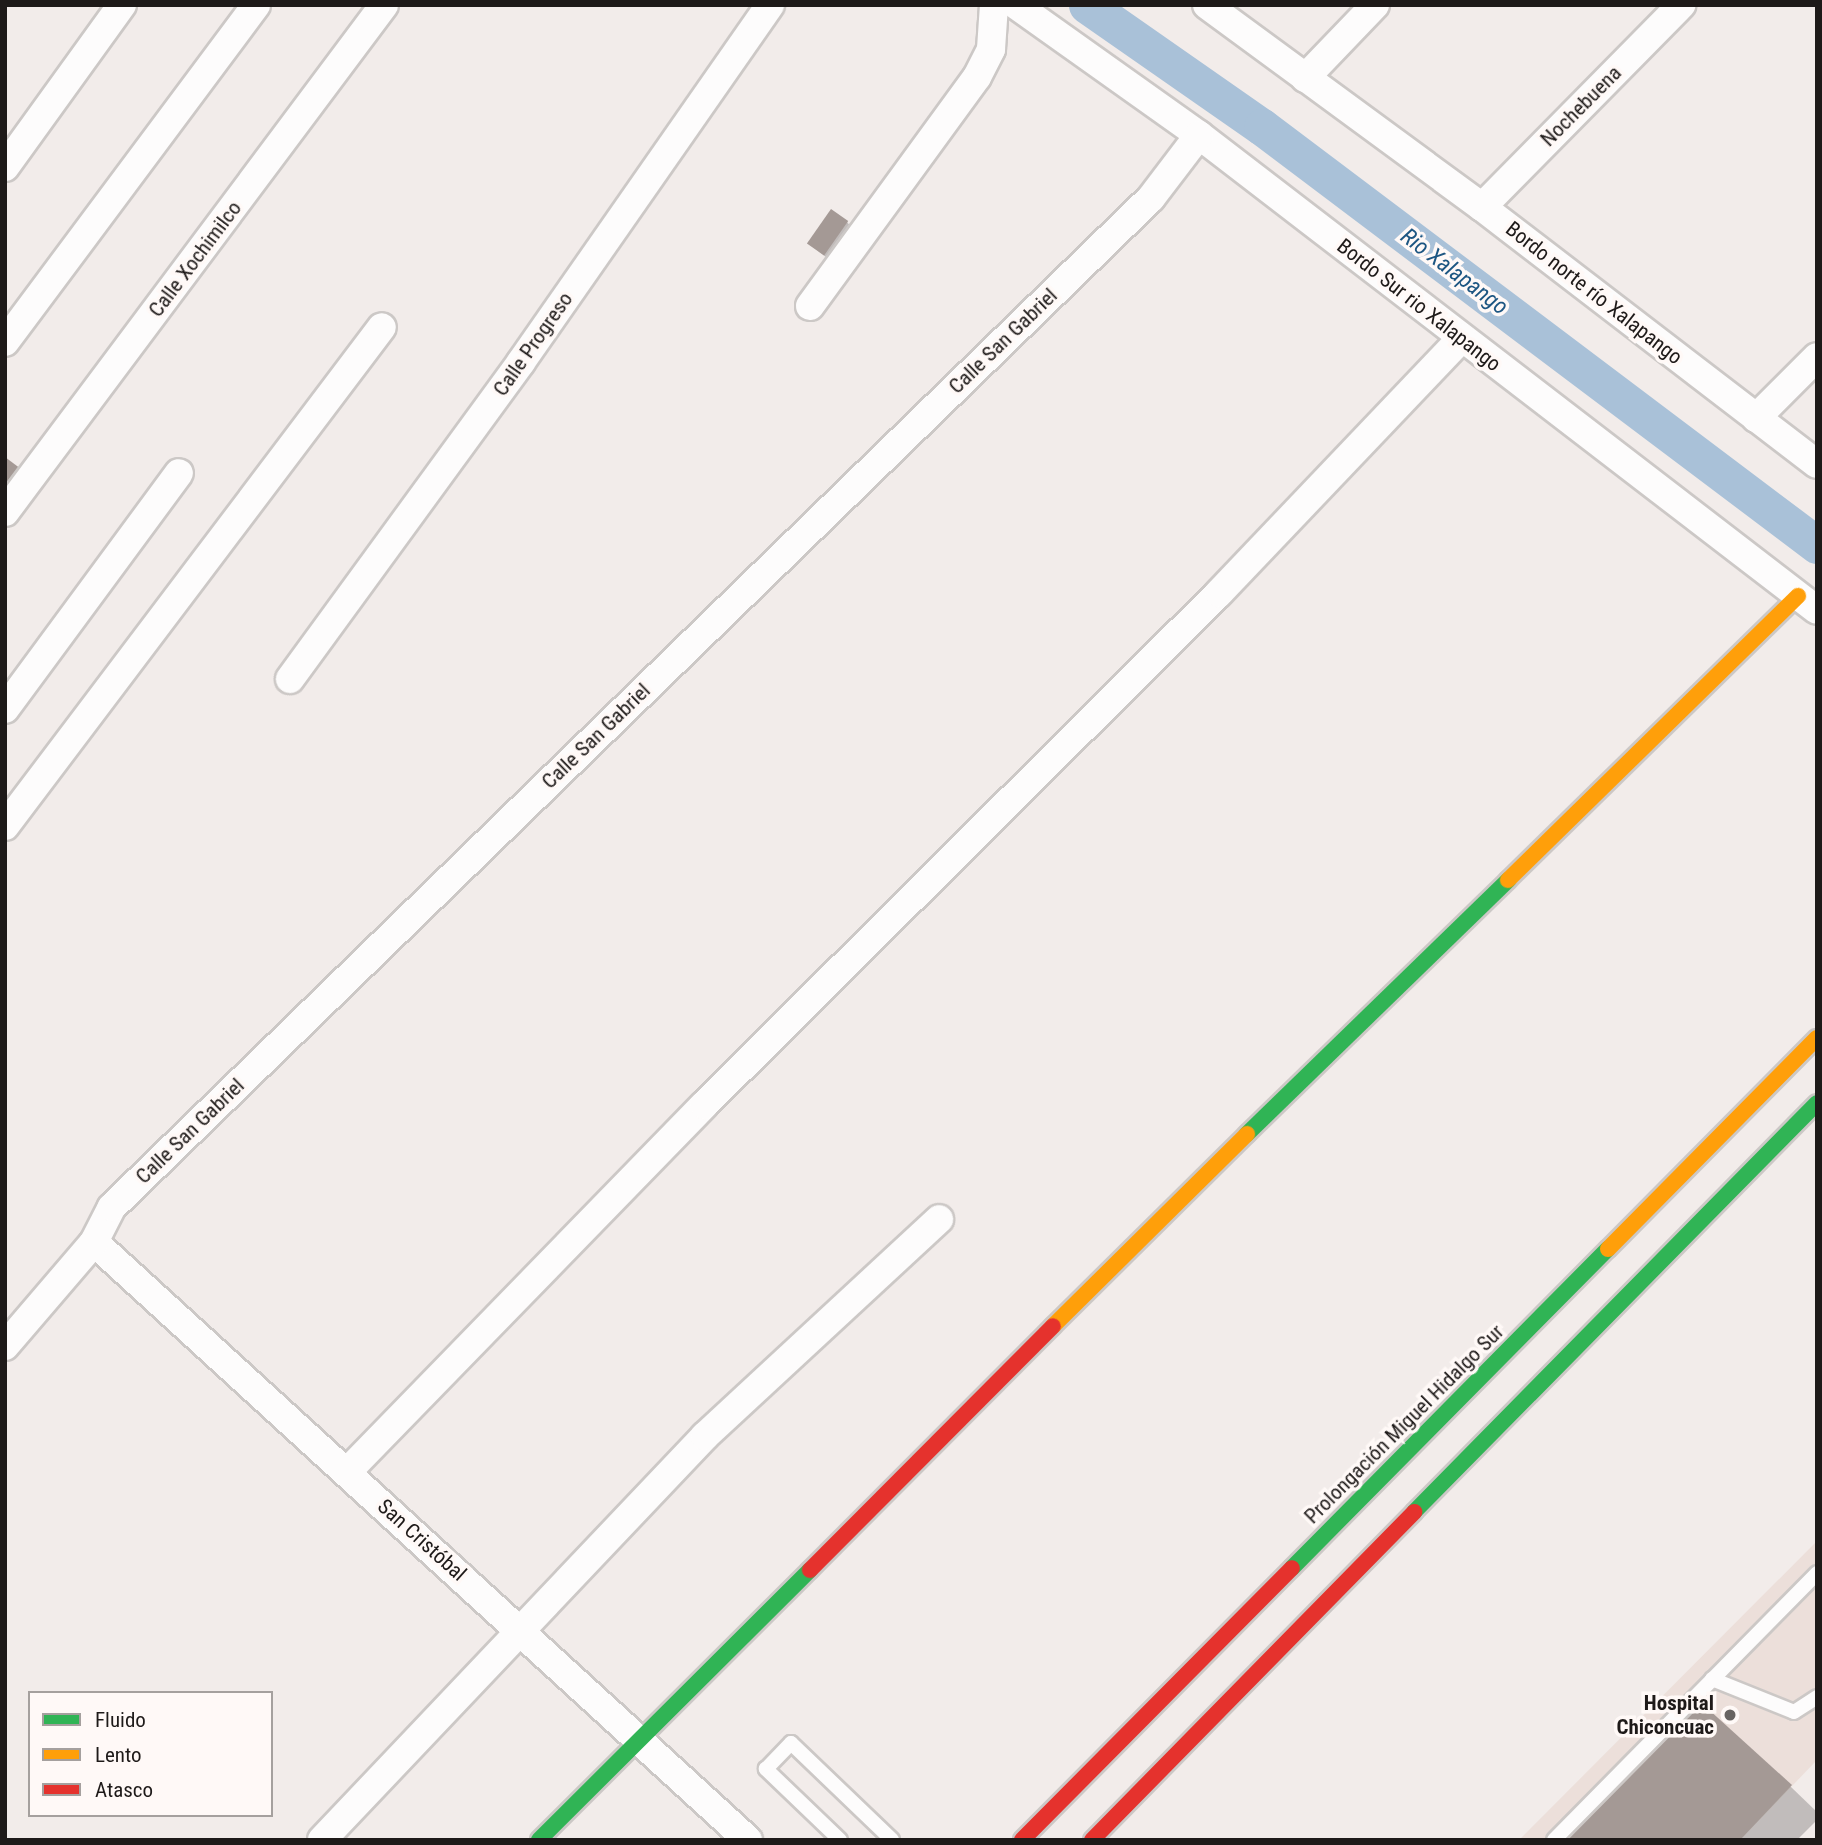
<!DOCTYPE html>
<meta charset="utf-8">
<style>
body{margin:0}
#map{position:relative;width:1822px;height:1845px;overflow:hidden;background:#f2ecea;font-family:"Roboto Condensed",sans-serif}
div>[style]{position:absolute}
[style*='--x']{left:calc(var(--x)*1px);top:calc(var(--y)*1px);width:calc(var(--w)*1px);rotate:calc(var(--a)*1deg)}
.built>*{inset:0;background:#ecdfda}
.shadow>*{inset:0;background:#0003}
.canal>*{height:37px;margin:-18.5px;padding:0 18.5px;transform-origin:18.5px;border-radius:18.5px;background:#a9c1d8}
.building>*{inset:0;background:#a49995;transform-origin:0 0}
.roads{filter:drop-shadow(2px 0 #ccc8c6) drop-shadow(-2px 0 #ccc8c6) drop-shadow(0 2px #ccc8c6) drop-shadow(0 -2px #ccc8c6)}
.lane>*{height:14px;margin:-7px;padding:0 7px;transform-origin:7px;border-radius:7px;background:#fdfcfc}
.street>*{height:28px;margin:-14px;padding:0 14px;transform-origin:14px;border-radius:14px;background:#fdfcfc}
.fast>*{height:16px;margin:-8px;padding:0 8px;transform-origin:8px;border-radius:8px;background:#30b455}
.slow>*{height:16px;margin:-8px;padding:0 8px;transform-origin:8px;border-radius:8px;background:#ff9f0a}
.jam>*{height:16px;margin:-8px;padding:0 8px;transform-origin:8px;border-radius:8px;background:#e5322d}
.dots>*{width:19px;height:19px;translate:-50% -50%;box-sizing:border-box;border:4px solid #fff9f7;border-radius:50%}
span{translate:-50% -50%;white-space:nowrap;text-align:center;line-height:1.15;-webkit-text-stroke:7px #fff9f7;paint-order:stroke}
.street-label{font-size:21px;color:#1e1a19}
.poi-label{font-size:21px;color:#1e1a19;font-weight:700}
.right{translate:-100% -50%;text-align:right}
.water-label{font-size:23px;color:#1d5682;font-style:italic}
.frame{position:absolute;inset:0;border:7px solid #1e1a19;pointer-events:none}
.legend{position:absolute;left:28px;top:1691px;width:245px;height:126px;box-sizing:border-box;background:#fff9f7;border:2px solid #a5a09e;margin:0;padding:9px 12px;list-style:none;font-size:21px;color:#1e1a19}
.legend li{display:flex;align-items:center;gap:14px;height:35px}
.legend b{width:35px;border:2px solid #a5a09e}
</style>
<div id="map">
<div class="built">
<div style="clip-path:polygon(1817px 1541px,1817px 1760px,1740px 1840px,1519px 1840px)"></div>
</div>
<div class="shadow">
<div style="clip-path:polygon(847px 222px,853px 229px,831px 261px,809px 244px)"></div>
<div style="clip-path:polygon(1696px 1701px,1791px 1787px,1817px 1812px,1817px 1820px,1797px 1840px,1564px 1840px)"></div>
</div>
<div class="canal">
<div style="--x:1087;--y:5;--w:213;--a:34.9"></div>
<div style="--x:1262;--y:127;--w:695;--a:36.99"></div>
</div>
<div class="building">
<div style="left:831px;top:209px;width:21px;height:42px;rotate:35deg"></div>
<div style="clip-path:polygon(5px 457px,21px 469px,5px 490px)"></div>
<div style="clip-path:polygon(1696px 1698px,1792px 1785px,1740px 1840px,1561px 1840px)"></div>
</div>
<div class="roads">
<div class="lane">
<div style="--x:1712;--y:1679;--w:88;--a:21.9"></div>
<div style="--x:1794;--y:1712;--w:27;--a:-33"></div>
<div style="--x:840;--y:1840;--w:103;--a:-136.2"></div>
<div style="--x:766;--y:1769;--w:36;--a:-46"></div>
<div style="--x:791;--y:1743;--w:140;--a:43.8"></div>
<div style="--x:1554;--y:1840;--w:375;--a:-45.4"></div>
</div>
<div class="street">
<div style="--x:1016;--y:5;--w:224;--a:35.4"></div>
<div style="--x:1199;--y:135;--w:779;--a:37.55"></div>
<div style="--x:1207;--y:5;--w:341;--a:36.3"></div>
<div style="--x:1482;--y:207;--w:422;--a:37.5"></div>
<div style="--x:1305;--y:78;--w:101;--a:-46.2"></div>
<div style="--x:5;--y:167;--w:200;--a:-54.2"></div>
<div style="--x:1482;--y:207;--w:284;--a:-45.4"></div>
<div style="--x:810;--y:306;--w:283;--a:-53.9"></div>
<div style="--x:977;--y:77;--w:31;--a:-63"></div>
<div style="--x:991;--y:49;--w:44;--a:-86.1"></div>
<div style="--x:5;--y:342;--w:420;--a:-53.3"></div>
<div style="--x:1756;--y:418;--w:86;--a:-45"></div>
<div style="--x:5;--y:512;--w:633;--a:-53.22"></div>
<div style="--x:290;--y:679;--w:392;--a:-53.9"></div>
<div style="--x:521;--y:362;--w:435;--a:-55.1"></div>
<div style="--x:5;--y:709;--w:293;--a:-53.6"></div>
<div style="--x:5;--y:826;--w:625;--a:-52.93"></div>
<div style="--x:94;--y:1242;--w:886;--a:42.44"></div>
<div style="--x:5;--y:1346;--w:137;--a:-49.4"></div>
<div style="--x:94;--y:1242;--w:39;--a:-63"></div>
<div style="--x:112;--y:1207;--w:1448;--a:-44.16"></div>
<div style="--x:1151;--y:198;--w:79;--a:-52.7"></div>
<div style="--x:347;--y:1472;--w:512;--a:-45.79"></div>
<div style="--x:704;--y:1105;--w:726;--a:-44.83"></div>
<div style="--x:1219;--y:593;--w:352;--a:-46.4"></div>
<div style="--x:322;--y:1840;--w:557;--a:-46.53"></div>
<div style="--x:705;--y:1436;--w:319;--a:-42.8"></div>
</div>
<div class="fast">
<div style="--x:1247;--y:1134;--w:364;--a:-44.2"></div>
<div style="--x:1414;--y:1512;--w:574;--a:-45.42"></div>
<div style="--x:1292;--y:1568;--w:449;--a:-45.3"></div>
<div style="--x:539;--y:1840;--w:383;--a:-44.9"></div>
</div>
<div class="slow">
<div style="--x:1508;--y:880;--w:406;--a:-44.4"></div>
<div style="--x:1608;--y:1249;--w:297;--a:-45.3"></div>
<div style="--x:1053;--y:1326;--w:273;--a:-44.7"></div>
</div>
<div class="jam">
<div style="--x:810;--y:1570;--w:344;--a:-45.1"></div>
<div style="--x:1022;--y:1840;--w:383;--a:-45.2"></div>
<div style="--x:1092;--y:1840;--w:460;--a:-45.5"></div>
</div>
</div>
<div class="dots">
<div style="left:1730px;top:1715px;background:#686462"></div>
</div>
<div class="street-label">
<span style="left:1581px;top:106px;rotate:-45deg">Nochebuena</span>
<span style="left:195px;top:259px;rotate:-53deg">Calle Xochimilco</span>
<span style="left:1594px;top:293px;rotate:38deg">Bordo norte río Xalapango</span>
<span style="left:1419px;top:305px;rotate:38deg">Bordo Sur rio Xalapango</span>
<span style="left:1003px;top:341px;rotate:-44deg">Calle San Gabriel</span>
<span style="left:533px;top:344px;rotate:-55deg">Calle Progreso</span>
<span style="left:596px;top:736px;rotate:-44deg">Calle San Gabriel</span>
<span style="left:190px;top:1131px;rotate:-44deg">Calle San Gabriel</span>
<span style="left:1404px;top:1424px;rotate:-45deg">Prolongación Miguel Hidalgo Sur</span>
<span style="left:422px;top:1540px;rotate:42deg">San Cristóbal</span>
</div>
<div class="poi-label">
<span class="right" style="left:1714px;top:1715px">Hospital<br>Chiconcuac</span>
</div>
<div class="water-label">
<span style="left:1454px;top:272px;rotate:37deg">Rio Xalapango</span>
</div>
<div class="frame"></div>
<ul class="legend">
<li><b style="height:9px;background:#30b455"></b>Fluido</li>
<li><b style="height:9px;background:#ff9f0a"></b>Lento</li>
<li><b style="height:9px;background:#e5322d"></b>Atasco</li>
</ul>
</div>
